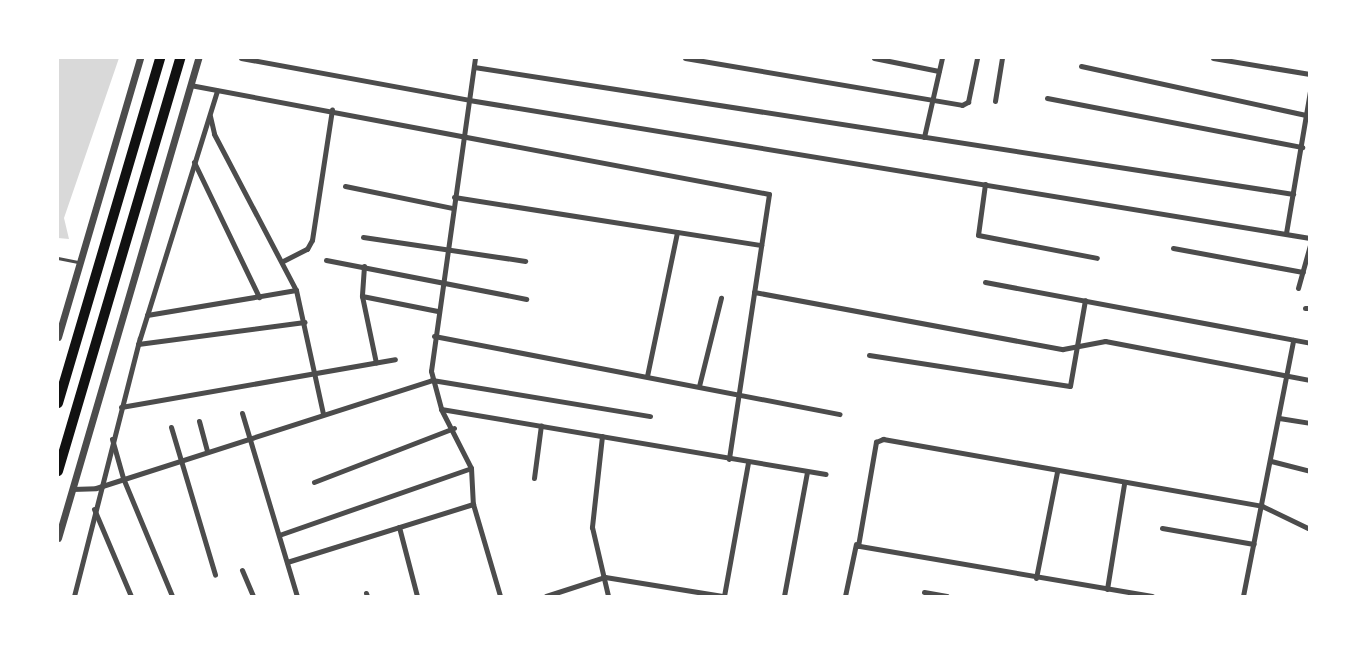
<!DOCTYPE html>
<style>
body{margin:0}
#map{position:relative;width:1367px;height:654px;overflow:hidden;background:#fff;font-family:Roboto,sans-serif}
div>[style]{position:absolute}
[style*='--x']{left:calc(var(--x)*1px);top:calc(var(--y)*1px);width:calc(var(--w)*1px);rotate:calc(var(--a)*1deg)}
.water>*{inset:0;background:#d9d9d9}
.service>*{height:2.5px;margin:-1.25px;padding:0 1.25px;transform-origin:1.25px;border-radius:1.25px;background:#4c4c4c}
.minor>*{height:5px;margin:-2.5px;padding:0 2.5px;transform-origin:2.5px;border-radius:2.5px;background:#4c4c4c}
.tertiary>*{height:7px;margin:-3.5px;padding:0 3.5px;transform-origin:3.5px;border-radius:3.5px;background:#4c4c4c}
.motorway>*{height:10px;margin:-5px;padding:0 5px;transform-origin:5px;border-radius:5px;background:#111}
span{translate:-50% -50%;white-space:nowrap;text-align:center;line-height:1.15;-webkit-text-stroke:4px #fff;paint-order:stroke}
.frame{position:absolute;inset:0;border:59px solid #fff;pointer-events:none}
</style>
<div id="map">
<div class="water">
<div style="clip-path:polygon(58px 58px,119px 58px,64px 218px,69px 239px,58px 238px)"></div>
</div>
<div class="service">
<div style="--x:58;--y:258;--w:20;--a:11"></div>
</div>
<div class="minor">
<div style="--x:241;--y:58;--w:232;--a:10.4"></div>
<div style="--x:469;--y:100;--w:852;--a:9.32"></div>
<div style="--x:475;--y:58;--w:316;--a:98"></div>
<div style="--x:431;--y:371;--w:39;--a:75"></div>
<div style="--x:441;--y:409;--w:66;--a:63"></div>
<div style="--x:471;--y:468;--w:36;--a:87"></div>
<div style="--x:473;--y:504;--w:96;--a:73.6"></div>
<div style="--x:685;--y:58;--w:281;--a:9.6"></div>
<div style="--x:962;--y:105;--w:7;--a:-27"></div>
<div style="--x:968;--y:102;--w:45;--a:-78.4"></div>
<div style="--x:874;--y:58;--w:66;--a:11.3"></div>
<div style="--x:1213;--y:58;--w:98;--a:9.4"></div>
<div style="--x:1081;--y:66;--w:230;--a:12.3"></div>
<div style="--x:474;--y:67;--w:829;--a:8.81"></div>
<div style="--x:190;--y:85;--w:589;--a:10.66"></div>
<div style="--x:769;--y:194;--w:268;--a:98.6"></div>
<div style="--x:1047;--y:98;--w:260;--a:10.9"></div>
<div style="--x:995;--y:101;--w:44;--a:-80.8"></div>
<div style="--x:210;--y:116;--w:18;--a:77"></div>
<div style="--x:214;--y:134;--w:176;--a:62.3"></div>
<div style="--x:296;--y:290;--w:127;--a:77.7"></div>
<div style="--x:924;--y:137;--w:81;--a:-77.2"></div>
<div style="--x:194;--y:162;--w:150;--a:64.3"></div>
<div style="--x:985;--y:184;--w:51;--a:97.8"></div>
<div style="--x:978;--y:235;--w:121;--a:10.9"></div>
<div style="--x:345;--y:186;--w:109;--a:11.6"></div>
<div style="--x:454;--y:197;--w:311;--a:8.9"></div>
<div style="--x:1286;--y:233;--w:144;--a:-80.4"></div>
<div style="--x:363;--y:237;--w:164;--a:8.4"></div>
<div style="--x:1173;--y:248;--w:132;--a:10.5"></div>
<div style="--x:326;--y:260;--w:204;--a:11"></div>
<div style="--x:283;--y:261;--w:27;--a:-27"></div>
<div style="--x:307;--y:249;--w:10;--a:-61"></div>
<div style="--x:312;--y:240;--w:132;--a:-81.3"></div>
<div style="--x:364;--y:266;--w:30;--a:94"></div>
<div style="--x:362;--y:296;--w:68;--a:78.2"></div>
<div style="--x:985;--y:282;--w:331;--a:10.6"></div>
<div style="--x:1298;--y:288;--w:45;--a:-74.4"></div>
<div style="--x:754;--y:292;--w:314;--a:10.5"></div>
<div style="--x:1063;--y:349;--w:43;--a:-10.8"></div>
<div style="--x:1105;--y:341;--w:209;--a:10.8"></div>
<div style="--x:362;--y:296;--w:77;--a:11.2"></div>
<div style="--x:1305;--y:308;--w:5;--a:0"></div>
<div style="--x:147;--y:315;--w:151;--a:-9.5"></div>
<div style="--x:434;--y:336;--w:413;--a:10.9"></div>
<div style="--x:138;--y:344;--w:168;--a:-7.5"></div>
<div style="--x:869;--y:355;--w:203;--a:8.8"></div>
<div style="--x:1070;--y:386;--w:87;--a:-80.1"></div>
<div style="--x:647;--y:376;--w:147;--a:-78.2"></div>
<div style="--x:699;--y:386;--w:91;--a:-76"></div>
<div style="--x:121;--y:407;--w:278;--a:-9.9"></div>
<div style="--x:441;--y:409;--w:390;--a:9.6"></div>
<div style="--x:242;--y:413;--w:191;--a:73.3"></div>
<div style="--x:1279;--y:418;--w:31;--a:9"></div>
<div style="--x:199;--y:421;--w:31;--a:75"></div>
<div style="--x:171;--y:427;--w:154;--a:73.4"></div>
<div style="--x:602;--y:436;--w:92;--a:96.3"></div>
<div style="--x:592;--y:527;--w:71;--a:76.9"></div>
<div style="--x:112;--y:439;--w:41;--a:74.2"></div>
<div style="--x:123;--y:478;--w:128;--a:67.4"></div>
<div style="--x:1271;--y:461;--w:40;--a:14.4"></div>
<div style="--x:534;--y:478;--w:53;--a:-82.5"></div>
<div style="--x:314;--y:482;--w:150;--a:-21.1"></div>
<div style="--x:72;--y:489;--w:24;--a:-2"></div>
<div style="--x:96;--y:488;--w:353;--a:-17.8"></div>
<div style="--x:432;--y:380;--w:221;--a:9.4"></div>
<div style="--x:94;--y:509;--w:95;--a:67"></div>
<div style="--x:399;--y:527;--w:71;--a:75.4"></div>
<div style="--x:1162;--y:528;--w:93;--a:9.9"></div>
<div style="--x:279;--y:535;--w:203;--a:-19.2"></div>
<div style="--x:287;--y:562;--w:195;--a:-17.3"></div>
<div style="--x:242;--y:570;--w:28;--a:67"></div>
<div style="--x:1036;--y:578;--w:108;--a:-78.8"></div>
<div style="--x:1107;--y:589;--w:106;--a:-80.8"></div>
<div style="--x:924;--y:592;--w:23;--a:10"></div>
<div style="--x:366;--y:593;--w:3;--a:72"></div>
<div style="--x:74;--y:596;--w:266;--a:-75.7"></div>
<div style="--x:140;--y:338;--w:259;--a:-72.7"></div>
<div style="--x:546;--y:596;--w:62;--a:-17.9"></div>
<div style="--x:605;--y:577;--w:119;--a:9.2"></div>
<div style="--x:724;--y:596;--w:136;--a:-79.8"></div>
<div style="--x:784;--y:596;--w:126;--a:-79.5"></div>
<div style="--x:845;--y:596;--w:53;--a:-78.1"></div>
<div style="--x:1152;--y:596;--w:298;--a:-170.3"></div>
<div style="--x:858;--y:546;--w:106;--a:-80.2"></div>
<div style="--x:876;--y:442;--w:8;--a:-23"></div>
<div style="--x:883;--y:439;--w:385;--a:10"></div>
<div style="--x:1262;--y:506;--w:53;--a:25.6"></div>
<div style="--x:1243;--y:596;--w:261;--a:-78.9"></div>
</div>
<div class="tertiary">
<div style="--x:58;--y:337;--w:291;--a:-73.6"></div>
<div style="--x:58;--y:538;--w:500;--a:-73.7"></div>
</div>
<div class="motorway">
<div style="--x:58;--y:403;--w:360;--a:-73.5"></div>
<div style="--x:58;--y:471;--w:431;--a:-73.5"></div>
</div>
<div class="frame"></div>
</div>
